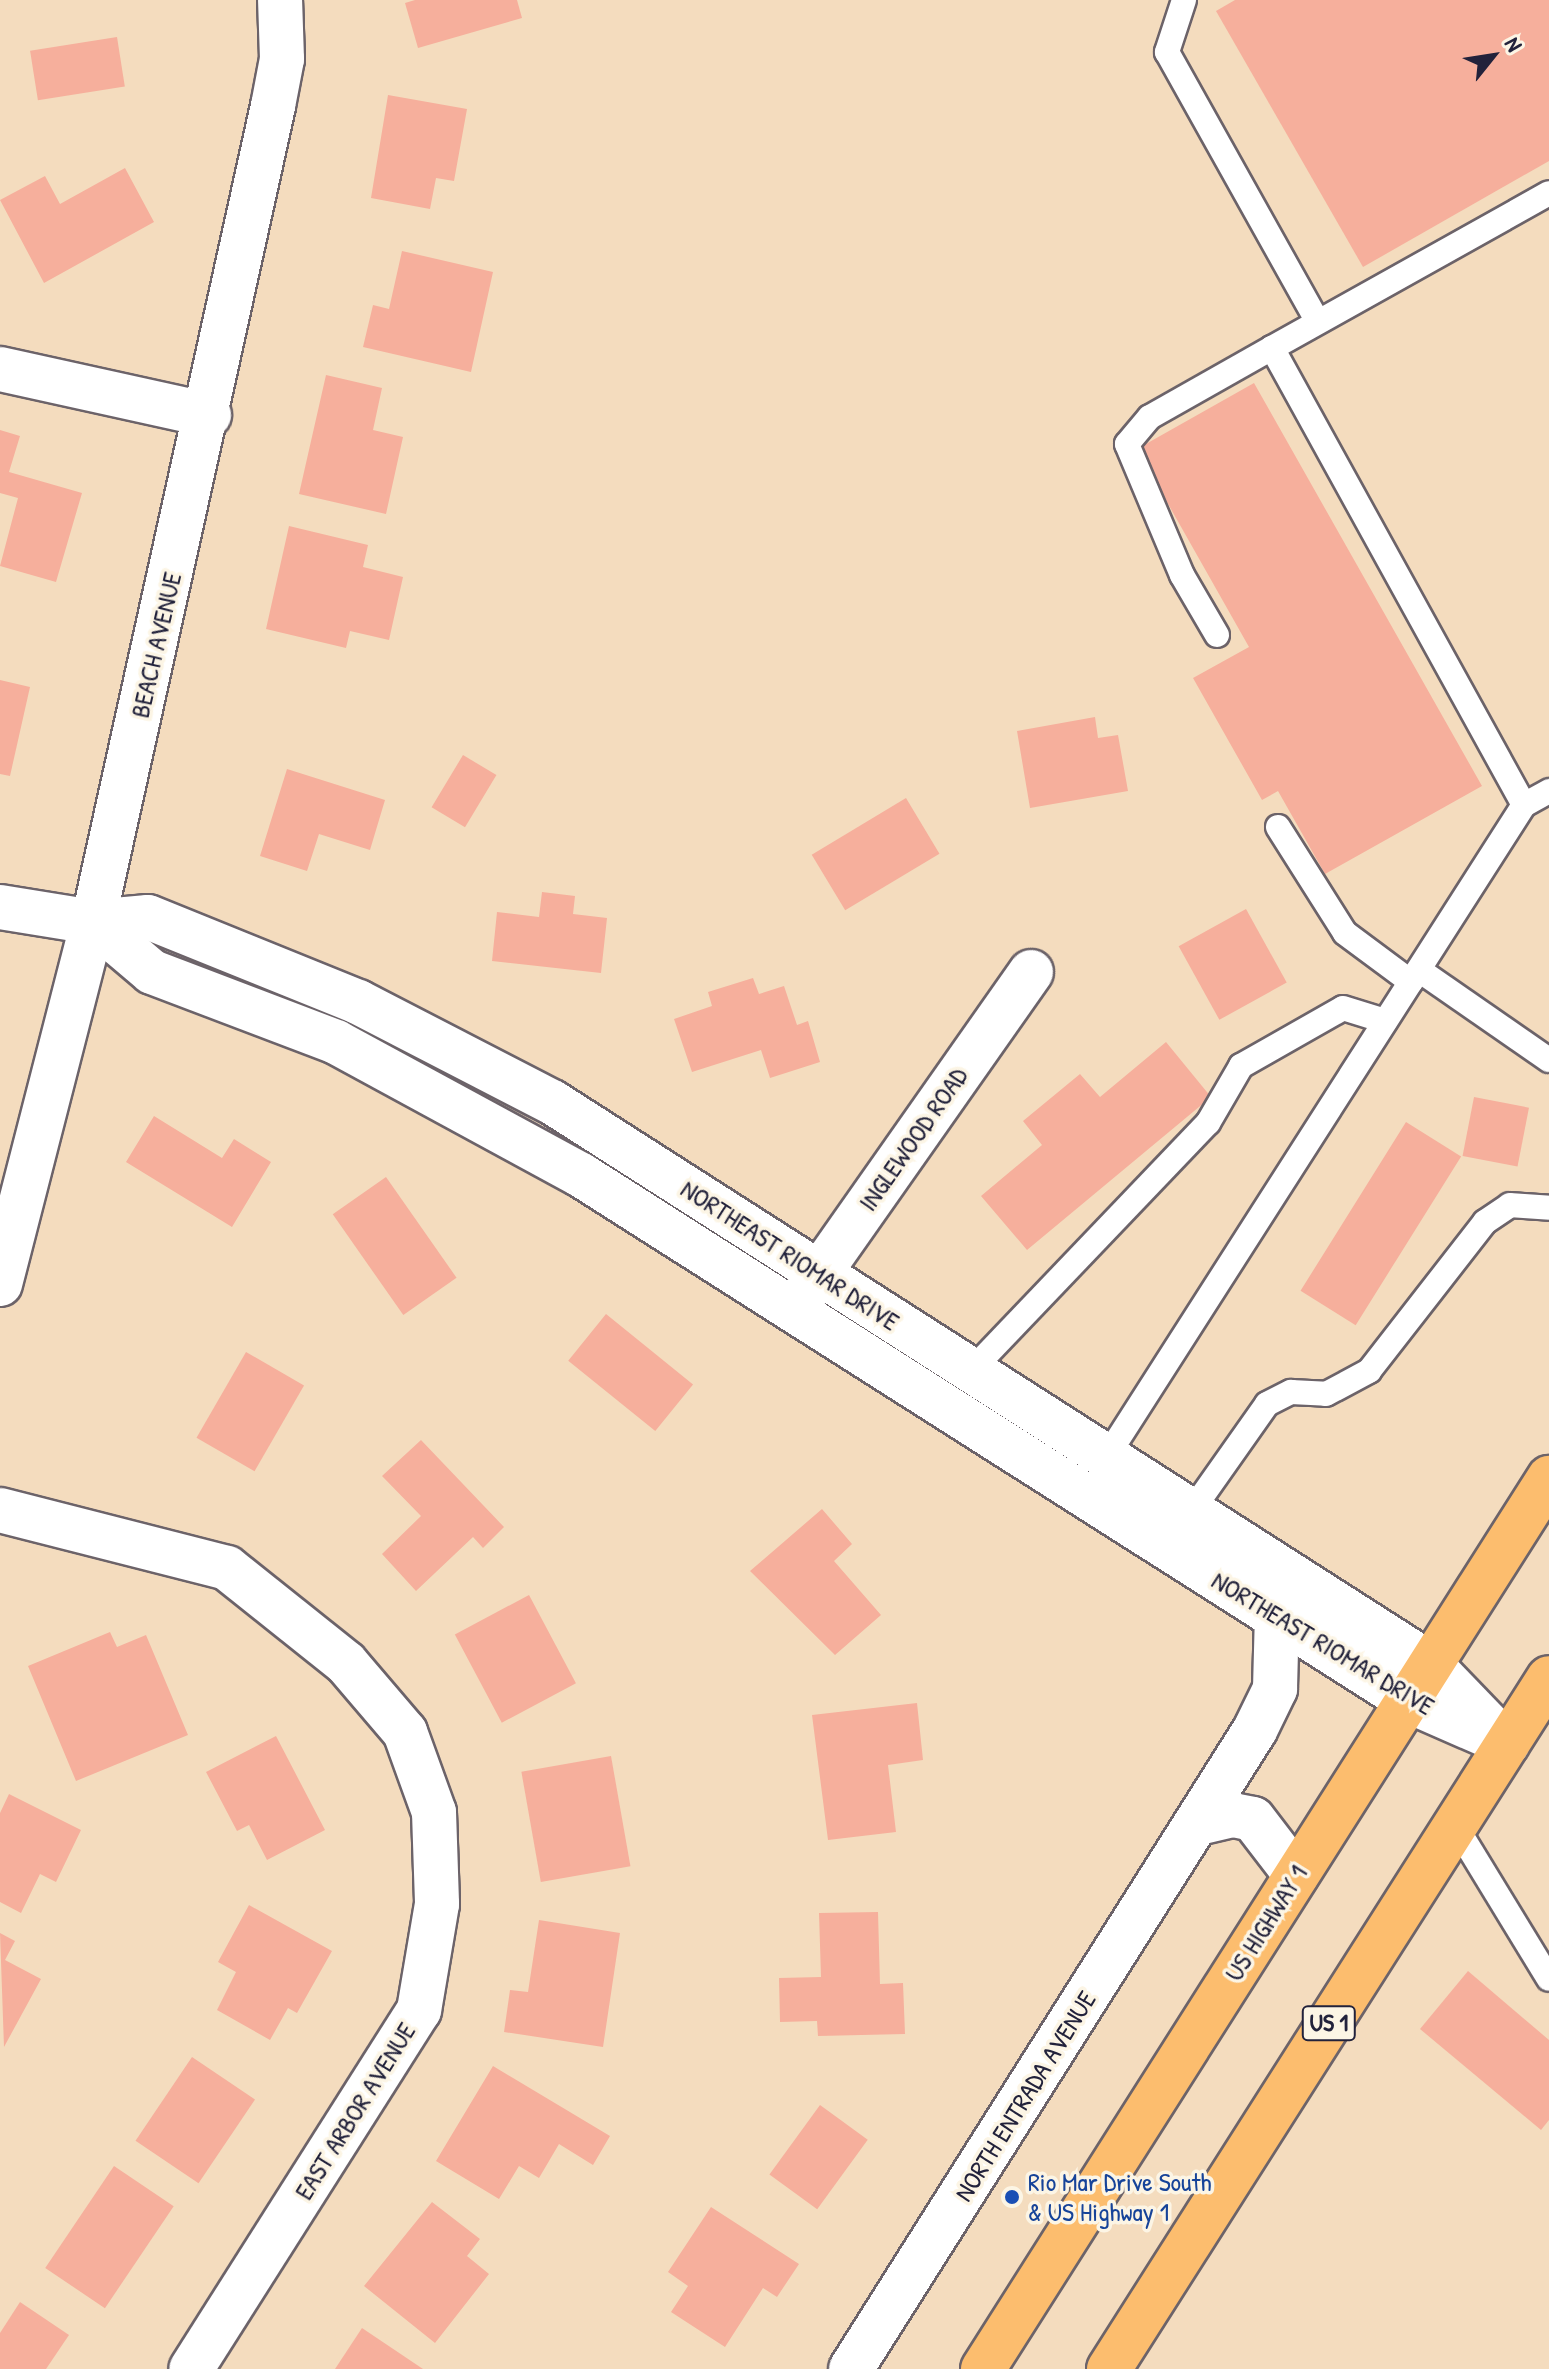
<!DOCTYPE html>
<style>
body{margin:0}
#map{position:relative;width:1549px;height:2369px;overflow:hidden;background:#f4dcbe;font-family:"Patrick Hand",sans-serif}
div>[style]{position:absolute}
[style*='--x']{left:calc(var(--x)*1px);top:calc(var(--y)*1px);width:calc(var(--w)*1px);rotate:calc(var(--a)*1deg)}
.building>*{inset:0;background:#f6af9c;transform-origin:0 0}
.roads{filter:drop-shadow(2px 0 #6c6369) drop-shadow(-2px 0 #6c6369) drop-shadow(0 2px #6c6369) drop-shadow(0 -2px #6c6369)}
.service>*{height:24px;margin:-12px;padding:0 12px;transform-origin:12px;border-radius:12px;background:#fff}
.minor>*{height:44px;margin:-22px;padding:0 22px;transform-origin:22px;border-radius:22px;background:#fff}
.tertiary>*{height:44px;margin:-22px;padding:0 22px;transform-origin:22px;border-radius:22px;background:#fff}
.primary>*{height:44px;margin:-22px;padding:0 22px;transform-origin:22px;border-radius:22px;background:#fcbd6e}
.dots>*{width:22px;height:22px;translate:-50% -50%;box-sizing:border-box;border:4px solid #fcf5e5;border-radius:50%}
span{translate:-50% -50%;white-space:nowrap;text-align:center;line-height:1.15;-webkit-text-stroke:7px #fcf5e5;paint-order:stroke}
.shield-label span{padding:2px 6px;background:#fcf5e5;border:2px solid;border-radius:6px;-webkit-text-stroke-width:0}
.shield-label{font-size:24px;color:#22223b;font-weight:700}
.street-label{font-size:26px;color:#22223b}
.transit-label{font-size:26px;color:#164399}
.left{translate:0 -50%;text-align:left}
.north{position:absolute;left:1453px;top:16px;width:80px;height:80px;-webkit-text-stroke:6px #fcf5e5;paint-order:stroke;rotate:60deg;font-size:22px;font-weight:700;line-height:32px;text-align:center;color:#22223b}
.north::after{content:'';display:block;margin:auto;width:28px;height:36px;background:#22223b;clip-path:polygon(50% 0,100% 100%,50% 72%,0 100%)}
</style>
<div id="map">
<div class="building">
<div style="clip-path:polygon(415px 0,517px 0,522px 18px,418px 48px,405px 3px)"></div>
<div style="clip-path:polygon(1235px 0,1549px 0,1549px 161px,1363px 267px,1216px 11px)"></div>
<div style="left:117px;top:37px;width:50px;height:88px;rotate:81deg"></div>
<div style="clip-path:polygon(388px 95px,467px 109px,454px 181px,436px 178px,430px 209px,371px 198px)"></div>
<div style="clip-path:polygon(125px 168px,154px 222px,44px 283px,0 200px,45px 176px,60px 204px)"></div>
<div style="clip-path:polygon(402px 251px,493px 272px,471px 372px,363px 347px,373px 305px,389px 309px)"></div>
<div style="clip-path:polygon(326px 375px,382px 388px,373px 430px,403px 437px,386px 514px,299px 494px)"></div>
<div style="clip-path:polygon(1254px 383px,1482px 786px,1325px 874px,1278px 791px,1262px 800px,1193px 678px,1249px 647px,1137px 449px)"></div>
<div style="clip-path:polygon(0 430px,20px 436px,9px 472px,82px 493px,56px 582px,0 566px,18px 498px,0 493px)"></div>
<div style="clip-path:polygon(289px 526px,368px 545px,363px 567px,403px 577px,389px 640px,350px 631px,346px 648px,266px 629px)"></div>
<div style="clip-path:polygon(0 680px,30px 687px,10px 776px,0 774px)"></div>
<div style="clip-path:polygon(1095px 717px,1098px 738px,1118px 735px,1128px 791px,1030px 808px,1017px 731px)"></div>
<div style="left:463px;top:755px;width:39px;height:61px;rotate:31deg"></div>
<div style="clip-path:polygon(287px 769px,385px 800px,370px 850px,319px 834px,307px 871px,260px 856px)"></div>
<div style="left:906px;top:798px;width:65px;height:110px;rotate:59deg"></div>
<div style="clip-path:polygon(542px 892px,575px 896px,573px 914px,607px 918px,601px 973px,492px 961px,497px 912px,539px 917px)"></div>
<div style="left:1246px;top:909px;width:84px;height:77px;rotate:61deg"></div>
<div style="clip-path:polygon(753px 978px,759px 994px,784px 986px,797px 1025px,808px 1021px,820px 1062px,770px 1078px,761px 1050px,692px 1072px,674px 1019px,712px 1006px,708px 992px)"></div>
<div style="clip-path:polygon(1166px 1042px,1211px 1097px,1027px 1250px,981px 1196px,1042px 1145px,1023px 1121px,1080px 1074px,1100px 1097px)"></div>
<div style="left:1474px;top:1097px;width:56px;height:60px;rotate:11deg"></div>
<div style="clip-path:polygon(154px 1116px,222px 1158px,234px 1139px,271px 1162px,232px 1227px,126px 1162px)"></div>
<div style="left:1406px;top:1122px;width:65px;height:199px;rotate:32deg"></div>
<div style="left:386px;top:1177px;width:123px;height:65px;rotate:55deg"></div>
<div style="left:606px;top:1314px;width:112px;height:60px;rotate:39deg"></div>
<div style="left:246px;top:1352px;width:67px;height:99px;rotate:30deg"></div>
<div style="clip-path:polygon(421px 1440px,504px 1527px,483px 1548px,473px 1537px,416px 1591px,382px 1554px,421px 1516px,382px 1476px)"></div>
<div style="clip-path:polygon(822px 1509px,852px 1544px,834px 1561px,881px 1615px,835px 1655px,750px 1571px)"></div>
<div style="left:529px;top:1595px;width:100px;height:84px;rotate:62deg"></div>
<div style="clip-path:polygon(110px 1632px,117px 1647px,146px 1635px,188px 1735px,76px 1781px,28px 1666px)"></div>
<div style="clip-path:polygon(917px 1703px,923px 1760px,888px 1765px,896px 1832px,828px 1840px,812px 1715px)"></div>
<div style="clip-path:polygon(276px 1736px,325px 1830px,267px 1860px,249px 1825px,237px 1831px,206px 1772px)"></div>
<div style="left:611px;top:1756px;width:112px;height:91px;rotate:80deg"></div>
<div style="clip-path:polygon(9px 1794px,81px 1830px,56px 1882px,40px 1874px,21px 1913px,0 1902px,0 1813px)"></div>
<div style="clip-path:polygon(249px 1905px,332px 1951px,297px 2013px,288px 2008px,270px 2040px,217px 2010px,236px 1972px,218px 1962px)"></div>
<div style="clip-path:polygon(878px 1912px,880px 1984px,903px 1983px,905px 2034px,818px 2036px,817px 2021px,780px 2022px,779px 1978px,821px 1977px,819px 1913px)"></div>
<div style="clip-path:polygon(539px 1920px,620px 1933px,603px 2047px,504px 2032px,510px 1990px,528px 1992px)"></div>
<div style="clip-path:polygon(0 1933px,15px 1941px,5px 1960px,41px 1979px,4px 2047px)"></div>
<div style="clip-path:polygon(1468px 1971px,1549px 2040px,1549px 2120px,1541px 2130px,1420px 2029px)"></div>
<div style="left:192px;top:2057px;width:76px;height:101px;rotate:34deg"></div>
<div style="clip-path:polygon(493px 2066px,610px 2136px,593px 2165px,559px 2144px,539px 2178px,519px 2166px,499px 2199px,436px 2161px)"></div>
<div style="left:820px;top:2105px;width:59px;height:86px;rotate:36deg"></div>
<div style="left:114px;top:2166px;width:72px;height:123px;rotate:34deg"></div>
<div style="clip-path:polygon(432px 2202px,480px 2239px,467px 2256px,489px 2274px,435px 2343px,364px 2286px)"></div>
<div style="clip-path:polygon(711px 2207px,799px 2264px,777px 2297px,763px 2288px,725px 2347px,671px 2312px,688px 2286px,668px 2272px)"></div>
<div style="clip-path:polygon(20px 2302px,69px 2335px,46px 2369px,0 2369px,0 2333px)"></div>
<div style="clip-path:polygon(362px 2328px,423px 2369px,335px 2369px)"></div>
</div>
<div class="roads">
<div class="service">
<div style="--x:1184;--y:0;--w:55;--a:108.1"></div>
<div style="--x:1167;--y:52;--w:309;--a:60.8"></div>
<div style="--x:1217;--y:635;--w:69;--a:-120.3"></div>
<div style="--x:1182;--y:575;--w:142;--a:-112.8"></div>
<div style="--x:1127;--y:444;--w:35;--a:-50"></div>
<div style="--x:1150;--y:417;--w:140;--a:-29.5"></div>
<div style="--x:1524;--y:805;--w:522;--a:-118.87"></div>
<div style="--x:1272;--y:348;--w:317;--a:-29.2"></div>
<div style="--x:1278;--y:827;--w:125;--a:57.7"></div>
<div style="--x:1345;--y:933;--w:82;--a:36.6"></div>
<div style="--x:1419;--y:970;--w:158;--a:34.7"></div>
<div style="--x:966;--y:1376;--w:350;--a:-46.3"></div>
<div style="--x:1208;--y:1123;--w:66;--a:-59.9"></div>
<div style="--x:1241;--y:1066;--w:117;--a:-29.6"></div>
<div style="--x:1343;--y:1008;--w:44;--a:17.2"></div>
<div style="--x:1102;--y:1464;--w:783;--a:-57.37"></div>
<div style="--x:1524;--y:805;--w:29;--a:-29"></div>
<div style="--x:1193;--y:1509;--w:128;--a:-54.8"></div>
<div style="--x:1267;--y:1404;--w:27;--a:-27"></div>
<div style="--x:1291;--y:1392;--w:35;--a:3"></div>
<div style="--x:1326;--y:1394;--w:49;--a:-28.1"></div>
<div style="--x:1369;--y:1371;--w:189;--a:-52.1"></div>
<div style="--x:1485;--y:1222;--w:30;--a:-34"></div>
<div style="--x:1510;--y:1205;--w:39;--a:4"></div>
<div style="--x:1455;--y:1825;--w:180;--a:58.6"></div>
</div>
<div class="minor">
<div style="--x:0;--y:369;--w:214;--a:12.4"></div>
<div style="--x:0;--y:1284;--w:374;--a:-75.6"></div>
<div style="--x:797;--y:1305;--w:407;--a:-54.9"></div>
<div style="--x:0;--y:1510;--w:234;--a:14.3"></div>
<div style="--x:227;--y:1568;--w:152;--a:38.6"></div>
<div style="--x:346;--y:1663;--w:91;--a:49.5"></div>
<div style="--x:405;--y:1732;--w:85;--a:70.1"></div>
<div style="--x:434;--y:1812;--w:92;--a:88.1"></div>
<div style="--x:437;--y:1904;--w:108;--a:99.6"></div>
<div style="--x:419;--y:2010;--w:425;--a:122.4"></div>
<div style="--x:1198;--y:1823;--w:36;--a:-13"></div>
<div style="--x:1233;--y:1815;--w:20;--a:11"></div>
<div style="--x:1253;--y:1819;--w:71;--a:52.5"></div>
<div style="--x:851;--y:2369;--w:756;--a:-57.7"></div>
<div style="--x:1255;--y:1730;--w:46;--a:-64"></div>
<div style="--x:1275;--y:1689;--w:76;--a:-88.5"></div>
</div>
<div class="tertiary">
<div style="--x:0;--y:907;--w:94;--a:9.2"></div>
<div style="--x:93;--y:922;--w:55;--a:-5.2"></div>
<div style="--x:148;--y:917;--w:227;--a:22"></div>
<div style="--x:358;--y:1002;--w:218;--a:27.3"></div>
<div style="--x:552;--y:1102;--w:1042;--a:32.62"></div>
<div style="--x:1430;--y:1664;--w:111;--a:46.1"></div>
<div style="--x:93;--y:922;--w:77;--a:40.3"></div>
<div style="--x:152;--y:972;--w:197;--a:20.8"></div>
<div style="--x:336;--y:1042;--w:279;--a:28.5"></div>
<div style="--x:581;--y:1175;--w:979;--a:32.44"></div>
<div style="--x:1407;--y:1700;--w:90;--a:23.7"></div>
<div style="--x:93;--y:922;--w:836;--a:-77.56"></div>
<div style="--x:273;--y:106;--w:48;--a:-79.2"></div>
<div style="--x:282;--y:59;--w:59;--a:-91.9"></div>
</div>
<div class="primary">
<div style="--x:983;--y:2369;--w:1056;--a:-57.57"></div>
<div style="--x:1109;--y:2369;--w:819;--a:-57.51"></div>
</div>
</div>
<div class="dots">
<div style="left:1012px;top:2197px;background:#1a4fb4"></div>
</div>
<div class="shield-label">
<span style="left:1329px;top:2023px">US 1</span>
</div>
<div class="street-label">
<span style="left:156px;top:645px;rotate:-77deg">BEACH AVENUE</span>
<span style="left:913px;top:1139px;rotate:-55deg">INGLEWOOD ROAD</span>
<span style="left:790px;top:1255px;rotate:33deg">NORTHEAST RIOMAR DRIVE</span>
<span style="left:1323px;top:1643px;rotate:31deg">NORTHEAST RIOMAR DRIVE</span>
<span style="left:1266px;top:1923px;rotate:-58deg">US HIGHWAY 1</span>
<span style="left:1025px;top:2096px;rotate:-58deg">NORTH ENTRADA AVENUE</span>
<span style="left:355px;top:2111px;rotate:-58deg">EAST ARBOR AVENUE</span>
</div>
<div class="transit-label">
<span class="left" style="left:1028px;top:2197px">Rio Mar Drive South<br>&amp; US Highway 1</span>
</div>
<div class="north">N</div>
</div>
